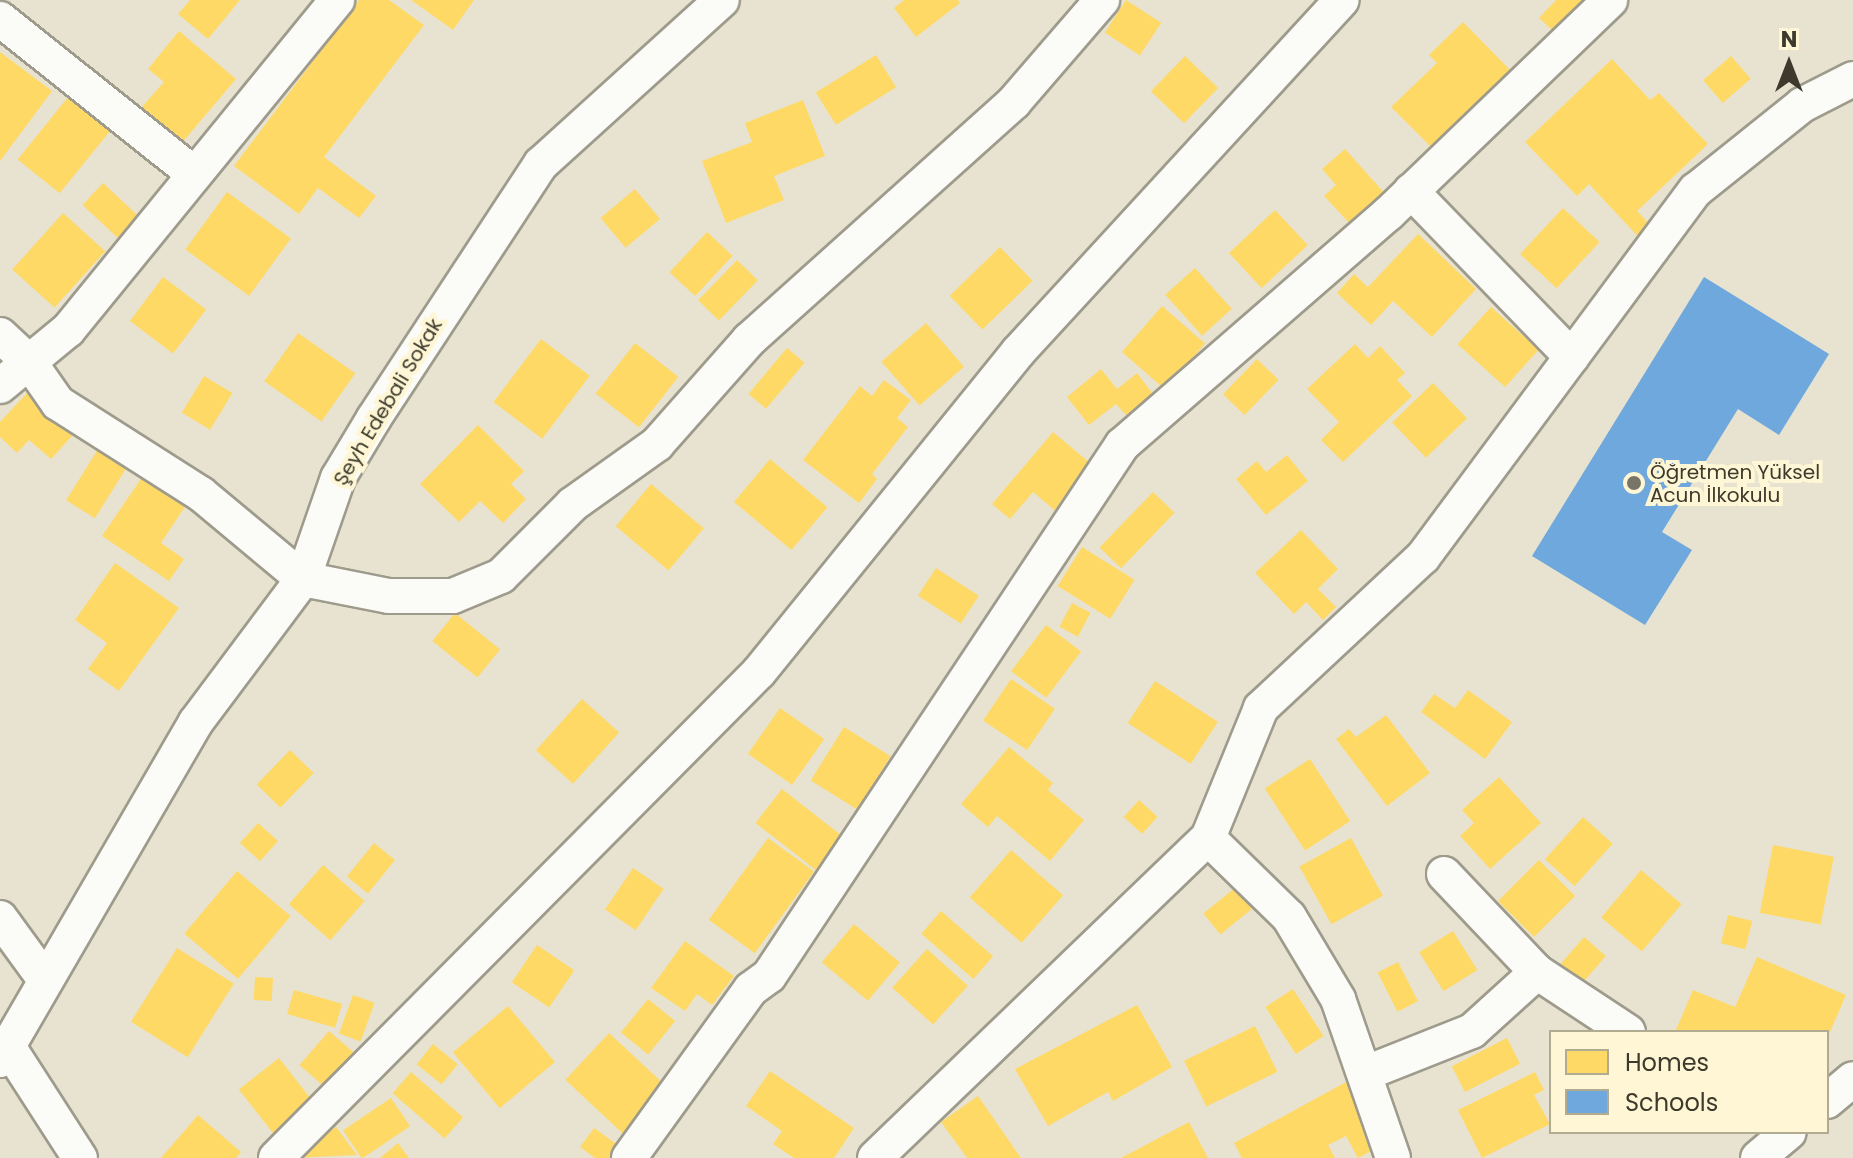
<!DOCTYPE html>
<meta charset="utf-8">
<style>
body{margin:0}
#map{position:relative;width:1853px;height:1158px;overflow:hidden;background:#e7e3d0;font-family:Poppins,sans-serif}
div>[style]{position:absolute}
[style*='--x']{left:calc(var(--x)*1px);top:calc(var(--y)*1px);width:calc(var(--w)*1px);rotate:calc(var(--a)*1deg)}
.homes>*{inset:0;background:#ffd966;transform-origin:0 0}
.schools>*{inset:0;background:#6fa8dc}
.roads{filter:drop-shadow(2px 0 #9e9b8c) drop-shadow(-2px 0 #9e9b8c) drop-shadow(0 2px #9e9b8c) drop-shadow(0 -2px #9e9b8c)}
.street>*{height:34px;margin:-17px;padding:0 17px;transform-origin:17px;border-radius:17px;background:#fbfbf8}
.dots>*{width:22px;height:22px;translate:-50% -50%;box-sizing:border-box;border:4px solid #fef6d4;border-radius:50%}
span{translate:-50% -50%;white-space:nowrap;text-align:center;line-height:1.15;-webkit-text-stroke:8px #fef6d4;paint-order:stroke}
.street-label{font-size:20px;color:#3d3a2d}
.poi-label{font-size:20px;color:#3d3a2d}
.left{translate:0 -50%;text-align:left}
.legend{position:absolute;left:1549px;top:1030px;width:280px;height:104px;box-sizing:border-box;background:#fef6d4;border:2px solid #b1ab91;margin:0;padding:10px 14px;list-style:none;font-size:24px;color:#3d3a2d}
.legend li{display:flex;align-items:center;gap:16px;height:40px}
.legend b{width:40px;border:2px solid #b1ab91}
.north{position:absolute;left:1749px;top:24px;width:80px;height:80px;-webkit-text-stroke:6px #fef6d4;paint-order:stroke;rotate:0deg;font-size:22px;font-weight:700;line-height:32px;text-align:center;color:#3d3a2d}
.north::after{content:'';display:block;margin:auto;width:28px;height:36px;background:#3d3a2d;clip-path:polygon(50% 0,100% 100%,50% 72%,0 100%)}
</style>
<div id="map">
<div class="homes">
<div style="clip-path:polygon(190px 0,240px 0,208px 39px,178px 14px)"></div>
<div style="clip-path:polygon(359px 0,389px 0,424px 25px,324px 157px,376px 196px,359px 218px,318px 188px,299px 214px,234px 166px)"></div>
<div style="clip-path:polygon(411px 0,474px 0,453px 30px)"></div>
<div style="clip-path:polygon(904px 0,958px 0,960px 3px,916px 37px,894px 8px)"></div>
<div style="left:1126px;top:0;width:42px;height:39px;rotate:33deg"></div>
<div style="clip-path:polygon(1556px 0,1603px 0,1564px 41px,1539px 18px)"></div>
<div style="clip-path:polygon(1463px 22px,1516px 76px,1437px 153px,1391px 107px,1437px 63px,1429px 55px)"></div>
<div style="clip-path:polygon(179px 31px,236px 79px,181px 144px,140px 109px,164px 82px,148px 69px)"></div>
<div style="clip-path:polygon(0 52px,52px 91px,0 161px)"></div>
<div style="left:876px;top:55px;width:38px;height:71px;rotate:58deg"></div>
<div style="left:1185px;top:56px;width:46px;height:49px;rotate:44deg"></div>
<div style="left:1731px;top:56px;width:30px;height:37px;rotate:49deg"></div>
<div style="clip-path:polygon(1612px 59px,1650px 100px,1659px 93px,1708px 144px,1637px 211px,1657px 232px,1645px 244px,1589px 184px,1577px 196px,1525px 142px)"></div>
<div style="left:73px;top:91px;width:54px;height:88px;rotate:39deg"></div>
<div style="clip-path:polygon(803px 100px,825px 156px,774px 176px,784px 200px,726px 223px,702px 161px,752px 142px,745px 123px)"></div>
<div style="clip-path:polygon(1345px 149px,1388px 197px,1353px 227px,1324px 196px,1336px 185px,1322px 169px)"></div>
<div style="left:103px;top:183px;width:48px;height:30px;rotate:43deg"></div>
<div style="left:635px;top:189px;width:39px;height:45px;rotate:50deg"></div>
<div style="left:227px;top:192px;width:79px;height:71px;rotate:36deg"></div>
<div style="left:1563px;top:208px;width:50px;height:63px;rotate:43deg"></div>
<div style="left:1275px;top:210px;width:48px;height:63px;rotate:47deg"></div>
<div style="left:63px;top:213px;width:57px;height:76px;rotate:42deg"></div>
<div style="left:707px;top:232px;width:35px;height:55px;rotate:43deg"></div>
<div style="clip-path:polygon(1418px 234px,1476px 289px,1432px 337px,1393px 301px,1371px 325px,1337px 293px,1354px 274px,1368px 287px)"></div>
<div style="left:1000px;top:247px;width:47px;height:70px;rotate:46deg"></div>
<div style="left:737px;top:260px;width:29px;height:56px;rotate:44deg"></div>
<div style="left:1195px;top:268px;width:55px;height:40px;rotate:48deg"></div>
<div style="left:163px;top:277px;width:54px;height:55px;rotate:37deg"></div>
<div style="left:1162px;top:306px;width:57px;height:61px;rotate:41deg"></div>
<div style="left:1491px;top:307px;width:64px;height:50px;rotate:42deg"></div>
<div style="left:926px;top:323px;width:58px;height:59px;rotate:49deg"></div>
<div style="left:298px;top:333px;width:70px;height:59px;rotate:35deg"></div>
<div style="left:541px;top:339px;width:61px;height:79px;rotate:37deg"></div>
<div style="left:635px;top:343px;width:55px;height:64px;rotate:38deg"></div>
<div style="clip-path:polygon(1355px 344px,1368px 358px,1380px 346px,1405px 373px,1397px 380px,1412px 396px,1343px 462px,1321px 440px,1339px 422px,1307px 389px)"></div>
<div style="left:787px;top:348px;width:23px;height:60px;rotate:40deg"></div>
<div style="left:1257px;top:359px;width:30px;height:49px;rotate:44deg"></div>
<div style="clip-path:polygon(1101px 369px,1117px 389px,1137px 373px,1153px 394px,1126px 415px,1116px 404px,1089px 425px,1067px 397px)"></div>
<div style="left:204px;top:376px;width:33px;height:43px;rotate:31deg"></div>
<div style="clip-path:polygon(884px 380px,911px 400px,897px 418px,908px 427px,872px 474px,877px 479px,859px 503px,803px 460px,860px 386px,872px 396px)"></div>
<div style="left:1433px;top:383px;width:49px;height:57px;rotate:46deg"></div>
<div style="clip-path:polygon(27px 393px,73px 435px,51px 459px,29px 440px,17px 453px,0 437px,0 422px)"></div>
<div style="clip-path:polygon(478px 425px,524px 471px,511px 484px,526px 499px,503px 523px,480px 501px,459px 522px,420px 484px)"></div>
<div style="clip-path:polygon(1053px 432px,1096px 468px,1058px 513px,1033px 492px,1010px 519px,992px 504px)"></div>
<div style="left:100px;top:446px;width:34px;height:64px;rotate:32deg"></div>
<div style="clip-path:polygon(1287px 455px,1308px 481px,1266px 515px,1236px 479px,1257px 461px,1266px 472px)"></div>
<div style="left:770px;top:459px;width:75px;height:56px;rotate:40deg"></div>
<div style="clip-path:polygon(149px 467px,192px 496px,161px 543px,184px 559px,169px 581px,102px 536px)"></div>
<div style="left:651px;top:484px;width:69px;height:55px;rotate:40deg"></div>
<div style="left:1153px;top:492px;width:30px;height:77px;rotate:44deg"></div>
<div style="clip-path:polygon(1301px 530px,1338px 569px,1318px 589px,1336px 607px,1323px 620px,1306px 602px,1294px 614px,1255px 573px)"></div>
<div style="left:1082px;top:547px;width:62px;height:46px;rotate:32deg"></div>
<div style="clip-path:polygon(115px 563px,179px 608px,119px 691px,88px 669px,107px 643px,75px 620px)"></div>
<div style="left:936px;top:568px;width:51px;height:33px;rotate:33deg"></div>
<div style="left:1072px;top:603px;width:21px;height:27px;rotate:28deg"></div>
<div style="left:455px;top:613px;width:58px;height:36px;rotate:39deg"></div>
<div style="left:1046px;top:625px;width:44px;height:58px;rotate:37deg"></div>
<div style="left:1011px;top:679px;width:53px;height:50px;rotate:34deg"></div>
<div style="left:1155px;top:681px;width:75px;height:50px;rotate:33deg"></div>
<div style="clip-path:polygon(1468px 690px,1512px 722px,1485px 759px,1421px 712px,1434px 694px,1455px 708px)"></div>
<div style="left:582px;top:699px;width:50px;height:69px;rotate:42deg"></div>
<div style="left:780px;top:708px;width:54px;height:56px;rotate:35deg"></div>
<div style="clip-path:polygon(1386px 715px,1430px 773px,1387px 806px,1336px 739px,1349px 729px,1356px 737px)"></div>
<div style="left:844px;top:727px;width:55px;height:63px;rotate:32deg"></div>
<div style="clip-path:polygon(1009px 747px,1053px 783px,1048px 790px,1084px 820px,1050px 861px,997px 816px,988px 827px,961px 804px)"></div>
<div style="left:290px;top:750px;width:33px;height:48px;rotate:44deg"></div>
<div style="left:1310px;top:759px;width:74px;height:54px;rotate:57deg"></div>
<div style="clip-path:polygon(1499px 777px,1541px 823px,1490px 869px,1460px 836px,1474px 823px,1462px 810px)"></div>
<div style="left:782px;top:789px;width:80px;height:43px;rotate:38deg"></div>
<div style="left:1139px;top:800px;width:25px;height:23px;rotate:42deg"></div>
<div style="left:1583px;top:817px;width:40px;height:57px;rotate:42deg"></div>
<div style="left:258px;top:823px;width:27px;height:27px;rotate:42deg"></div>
<div style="left:768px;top:838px;width:57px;height:101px;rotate:36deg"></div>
<div style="left:1351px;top:838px;width:66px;height:59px;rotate:61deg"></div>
<div style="left:374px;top:843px;width:27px;height:43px;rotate:39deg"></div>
<div style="left:1773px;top:845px;width:62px;height:69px;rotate:11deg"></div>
<div style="left:1011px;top:850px;width:69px;height:63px;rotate:41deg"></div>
<div style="left:1539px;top:860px;width:51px;height:58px;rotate:45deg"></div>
<div style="left:323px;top:865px;width:55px;height:52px;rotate:41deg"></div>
<div style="left:633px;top:868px;width:37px;height:50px;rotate:34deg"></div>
<div style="left:1641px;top:870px;width:53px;height:62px;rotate:40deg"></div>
<div style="left:237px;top:871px;width:70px;height:82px;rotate:40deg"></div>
<div style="left:1236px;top:887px;width:27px;height:42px;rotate:51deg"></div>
<div style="left:941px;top:911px;width:69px;height:30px;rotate:41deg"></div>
<div style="left:1728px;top:915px;width:25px;height:29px;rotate:14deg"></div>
<div style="left:854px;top:924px;width:60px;height:50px;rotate:40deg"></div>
<div style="left:1453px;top:931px;width:46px;height:40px;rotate:58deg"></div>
<div style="left:1584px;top:937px;width:29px;height:49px;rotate:41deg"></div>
<div style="clip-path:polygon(685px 941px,734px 976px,712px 1005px,697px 994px,685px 1011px,651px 988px)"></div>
<div style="left:537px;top:945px;width:45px;height:45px;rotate:34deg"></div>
<div style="left:177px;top:948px;width:67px;height:87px;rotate:32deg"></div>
<div style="left:927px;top:949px;width:55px;height:52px;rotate:42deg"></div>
<div style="clip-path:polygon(1757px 957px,1846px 995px,1827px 1039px,1827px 1032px,1675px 1032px,1693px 990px,1735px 1007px)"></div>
<div style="left:1398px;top:962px;width:44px;height:23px;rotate:63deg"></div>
<div style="left:255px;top:977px;width:18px;height:23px;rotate:3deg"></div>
<div style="left:1293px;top:989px;width:56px;height:33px;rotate:57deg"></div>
<div style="left:294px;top:990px;width:50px;height:25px;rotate:16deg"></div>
<div style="left:353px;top:995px;width:23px;height:41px;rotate:20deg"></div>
<div style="left:648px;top:999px;width:35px;height:43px;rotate:39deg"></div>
<div style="clip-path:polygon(1137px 1005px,1172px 1067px,1113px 1101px,1108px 1092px,1048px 1126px,1015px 1069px)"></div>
<div style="left:508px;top:1006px;width:73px;height:72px;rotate:50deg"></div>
<div style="left:1255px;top:1026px;width:51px;height:79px;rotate:64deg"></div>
<div style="left:329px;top:1031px;width:35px;height:45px;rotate:41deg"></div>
<div style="left:609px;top:1033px;width:87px;height:64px;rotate:43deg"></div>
<div style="left:1507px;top:1038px;width:29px;height:62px;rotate:63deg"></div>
<div style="left:433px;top:1044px;width:32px;height:26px;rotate:39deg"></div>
<div style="left:279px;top:1058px;width:56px;height:51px;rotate:52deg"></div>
<div style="clip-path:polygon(770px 1071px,854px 1128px,834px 1158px,794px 1158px,773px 1144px,782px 1131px,746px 1106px)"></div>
<div style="left:411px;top:1072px;width:69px;height:28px;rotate:41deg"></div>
<div style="clip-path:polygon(1535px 1072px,1544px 1090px,1534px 1095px,1550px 1124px,1482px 1158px,1458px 1110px)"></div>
<div style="clip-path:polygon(1348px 1081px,1383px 1145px,1358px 1158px,1346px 1136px,1328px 1145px,1335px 1158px,1242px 1158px,1234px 1143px)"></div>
<div style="clip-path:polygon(978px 1096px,1021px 1158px,967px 1158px,941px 1122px)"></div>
<div style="left:391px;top:1098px;width:34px;height:58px;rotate:56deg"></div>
<div style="clip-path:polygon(198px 1115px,241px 1152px,236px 1158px,161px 1158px)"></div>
<div style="clip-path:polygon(1189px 1122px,1208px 1158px,1121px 1158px)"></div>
<div style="clip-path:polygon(336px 1127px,357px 1155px,294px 1158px)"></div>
<div style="clip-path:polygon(594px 1128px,622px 1148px,615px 1158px,595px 1158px,580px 1147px)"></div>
<div style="clip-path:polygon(398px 1143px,409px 1158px,380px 1158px)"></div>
</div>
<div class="schools">
<div style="clip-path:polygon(1704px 277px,1829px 354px,1779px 435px,1738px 409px,1662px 532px,1692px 550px,1645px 625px,1532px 556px)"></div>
</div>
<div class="roads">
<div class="street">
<div style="--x:0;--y:19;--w:248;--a:38.6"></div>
<div style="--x:1411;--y:191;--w:231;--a:45.9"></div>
<div style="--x:0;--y:335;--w:41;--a:43"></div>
<div style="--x:30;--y:363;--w:49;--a:55"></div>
<div style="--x:58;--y:403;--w:169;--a:32.5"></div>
<div style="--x:201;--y:494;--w:133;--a:39.8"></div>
<div style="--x:303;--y:579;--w:88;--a:11.2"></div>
<div style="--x:389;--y:596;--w:64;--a:0"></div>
<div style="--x:453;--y:596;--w:52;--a:-22.6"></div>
<div style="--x:501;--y:576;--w:102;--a:-45"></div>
<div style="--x:573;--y:504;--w:103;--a:-35.5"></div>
<div style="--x:657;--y:444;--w:139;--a:-48.5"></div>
<div style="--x:749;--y:340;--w:356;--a:-41.9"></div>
<div style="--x:1014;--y:102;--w:135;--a:-49.2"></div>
<div style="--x:0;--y:386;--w:88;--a:-39.5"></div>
<div style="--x:68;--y:330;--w:426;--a:-50.8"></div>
<div style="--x:1208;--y:838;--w:113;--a:44.3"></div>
<div style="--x:1289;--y:917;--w:96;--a:59.1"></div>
<div style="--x:1338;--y:999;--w:168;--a:70.9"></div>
<div style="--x:1444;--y:874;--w:135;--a:46.5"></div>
<div style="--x:0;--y:918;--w:73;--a:53.9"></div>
<div style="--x:9;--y:1048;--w:131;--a:57.2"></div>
<div style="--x:0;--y:1060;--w:391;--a:-59.9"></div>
<div style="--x:196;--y:722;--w:179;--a:-53.2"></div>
<div style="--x:303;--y:579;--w:107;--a:-70.9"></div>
<div style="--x:338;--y:478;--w:70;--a:-59"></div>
<div style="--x:374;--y:418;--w:304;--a:-56.7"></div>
<div style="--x:541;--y:164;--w:244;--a:-42.2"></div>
<div style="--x:1366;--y:1073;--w:114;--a:-21.6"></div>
<div style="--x:1472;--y:1031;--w:88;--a:-42.2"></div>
<div style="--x:1537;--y:972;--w:109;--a:33.4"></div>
<div style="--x:1827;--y:1101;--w:34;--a:-40"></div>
<div style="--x:276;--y:1158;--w:685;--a:-45.18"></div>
<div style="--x:759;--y:672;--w:412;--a:-51"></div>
<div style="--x:1018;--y:352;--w:478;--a:-47.4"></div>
<div style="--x:629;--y:1158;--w:208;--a:-54.2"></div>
<div style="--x:751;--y:989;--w:22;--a:-36"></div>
<div style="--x:769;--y:976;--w:638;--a:-56.38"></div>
<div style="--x:1122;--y:445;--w:354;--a:-41"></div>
<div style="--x:1389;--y:213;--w:307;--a:-43.9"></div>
<div style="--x:875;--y:1158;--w:462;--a:-43.9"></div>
<div style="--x:1208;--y:838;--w:140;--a:-67.8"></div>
<div style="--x:1261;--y:708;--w:221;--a:-43"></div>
<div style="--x:1423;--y:557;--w:457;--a:-53.4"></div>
<div style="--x:1696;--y:190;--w:136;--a:-38.7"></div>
<div style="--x:1802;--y:105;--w:57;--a:-27"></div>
<div style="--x:1758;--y:1158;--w:40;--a:-40"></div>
</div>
</div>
<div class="dots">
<div style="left:1634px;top:483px;background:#787566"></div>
</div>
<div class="street-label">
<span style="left:388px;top:402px;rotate:-59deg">Şeyh Edebali Sokak</span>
</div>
<div class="poi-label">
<span class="left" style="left:1650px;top:484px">Öğretmen Yüksel<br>Acun İlkokulu</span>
</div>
<ul class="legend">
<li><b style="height:22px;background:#ffd966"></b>Homes</li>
<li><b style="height:22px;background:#6fa8dc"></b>Schools</li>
</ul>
<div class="north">N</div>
</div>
